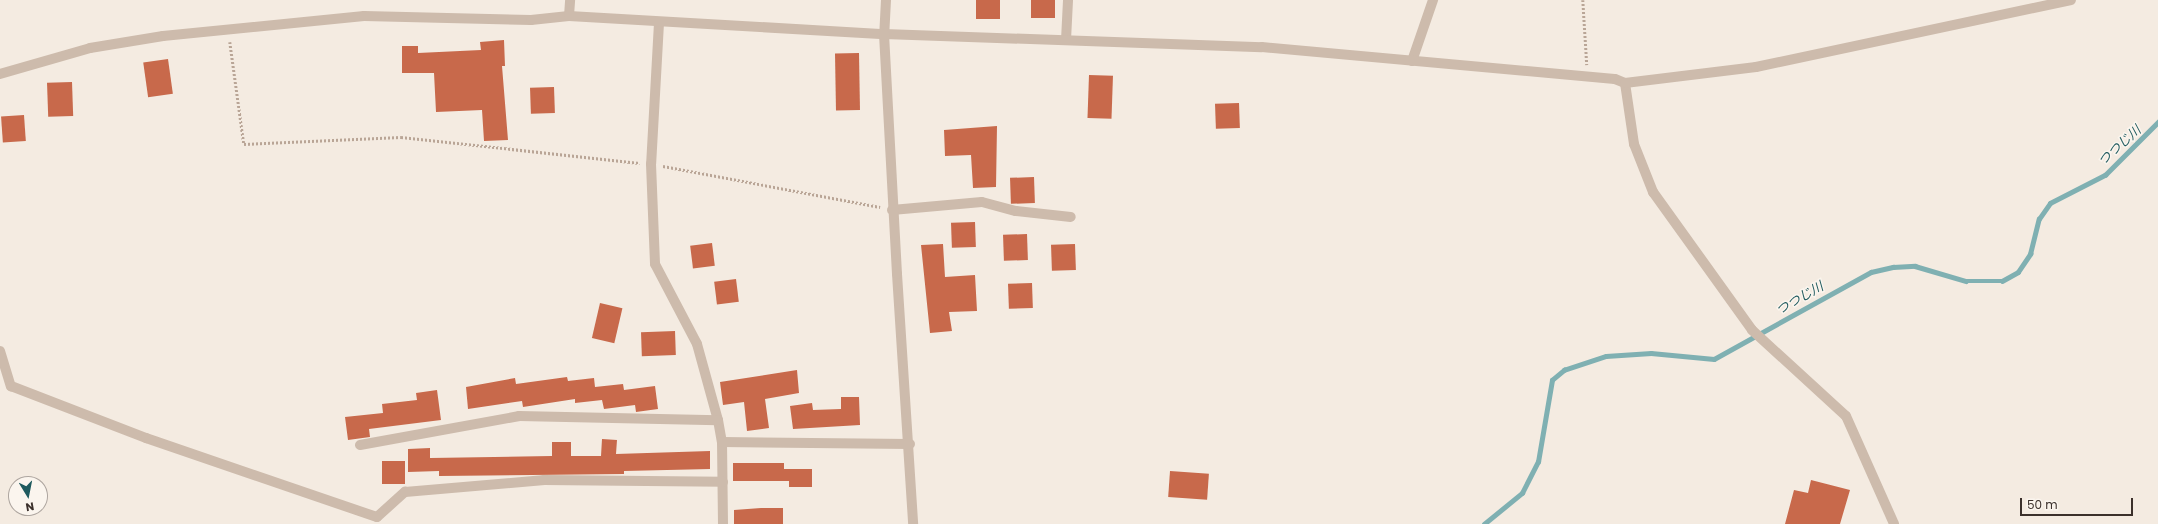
<!DOCTYPE html>
<meta charset="utf-8">
<style>
body{margin:0}
#map{position:relative;width:2158px;height:524px;overflow:hidden;background:#f4ebe1;font-family:Poppins,"Noto Sans JP",sans-serif}
div>[style]{position:absolute}
[style*='--x']{left:calc(var(--x)*1px);top:calc(var(--y)*1px);width:calc(var(--w)*1px);rotate:calc(var(--a)*1deg)}
.stream>*{height:4.5px;margin:-2.25px;padding:0 2.25px;transform-origin:2.25px;border-radius:2.25px;background:#7fb0b2}
.building>*{inset:0;background:#c8694b;transform-origin:0 0}
.path>*{height:2.5px;margin-top:-1.25px;transform-origin:0;background:repeating-linear-gradient(90deg,#b9a596 0 2px,transparent 0 4px)}
.minor>*{height:10px;margin:-5px;padding:0 5px;transform-origin:5px;border-radius:5px;background:#cdbbac}
.tertiary>*{height:10px;margin:-5px;padding:0 5px;transform-origin:5px;border-radius:5px;background:#cdbbac}
span{translate:-50% -50%;white-space:nowrap;text-align:center;line-height:1.15;-webkit-text-stroke:3px #fbf5ee;paint-order:stroke}
.water-label{font-size:13px;color:#1f5a5e;font-style:italic}
.north{position:absolute;left:8px;top:476px;width:40px;height:40px;box-sizing:border-box;background:#fbf5ee;border:1px solid #aea6a0;border-radius:50%;rotate:170deg;font-size:11px;font-weight:700;line-height:16px;text-align:center;color:#3b302b}
.north::after{content:'';display:block;margin:auto;width:14px;height:18px;background:#1f5a5e;clip-path:polygon(50% 0,100% 100%,50% 72%,0 100%)}
.scale{position:absolute;left:2020px;top:498px;width:113px;height:18px;box-sizing:border-box;border:2px solid #3b302b;border-top:0;padding-left:5px;font-size:12px;line-height:14px;white-space:nowrap;color:#3b302b;-webkit-text-stroke:3px #fbf5ee;paint-order:stroke}
</style>
<div id="map">
<div class="stream">
<div style="--x:1484;--y:524;--w:49;--a:-39.2"></div>
<div style="--x:1522;--y:493;--w:35;--a:-63"></div>
<div style="--x:1538;--y:462;--w:83;--a:-80.3"></div>
<div style="--x:1552;--y:380;--w:16;--a:-40"></div>
<div style="--x:1564;--y:370;--w:44;--a:-18.4"></div>
<div style="--x:1606;--y:356;--w:45;--a:-3.8"></div>
<div style="--x:1651;--y:353;--w:63;--a:5.4"></div>
<div style="--x:1714;--y:359;--w:179;--a:-29"></div>
<div style="--x:1871;--y:272;--w:23;--a:-13"></div>
<div style="--x:1893;--y:267;--w:22;--a:-3"></div>
<div style="--x:1915;--y:266;--w:53;--a:16.4"></div>
<div style="--x:1966;--y:281;--w:36;--a:0"></div>
<div style="--x:2002;--y:281;--w:18;--a:-29"></div>
<div style="--x:2018;--y:272;--w:22;--a:-56"></div>
<div style="--x:2030;--y:254;--w:36;--a:-76"></div>
<div style="--x:2039;--y:219;--w:19;--a:-55"></div>
<div style="--x:2050;--y:203;--w:62;--a:-27"></div>
<div style="--x:2105;--y:175;--w:75;--a:-45"></div>
</div>
<div class="building">
<div style="left:976px;top:0;width:24px;height:19px"></div>
<div style="left:1031px;top:0;width:24px;height:18px"></div>
<div style="clip-path:polygon(504px 40px,505px 66px,502px 66px,508px 140px,484px 141px,482px 110px,436px 112px,434px 73px,402px 73px,402px 46px,418px 46px,418px 53px,481px 50px,480px 42px)"></div>
<div style="left:859px;top:53px;width:57px;height:24px;rotate:89deg"></div>
<div style="left:168px;top:59px;width:35px;height:25px;rotate:82deg"></div>
<div style="left:1089px;top:75px;width:24px;height:43px;rotate:2deg"></div>
<div style="left:72px;top:82px;width:34px;height:25px;rotate:88deg"></div>
<div style="left:554px;top:87px;width:26px;height:24px;rotate:88deg"></div>
<div style="left:1239px;top:103px;width:25px;height:24px;rotate:88deg"></div>
<div style="left:24px;top:115px;width:26px;height:23px;rotate:86deg"></div>
<div style="clip-path:polygon(997px 126px,996px 187px,973px 188px,971px 155px,945px 156px,944px 130px)"></div>
<div style="left:1034px;top:177px;width:26px;height:24px;rotate:88deg"></div>
<div style="left:975px;top:222px;width:25px;height:24px;rotate:88deg"></div>
<div style="left:1027px;top:234px;width:26px;height:24px;rotate:88deg"></div>
<div style="left:712px;top:243px;width:23px;height:22px;rotate:83deg"></div>
<div style="clip-path:polygon(943px 244px,945px 277px,975px 275px,977px 311px,949px 312px,952px 331px,930px 333px,921px 245px)"></div>
<div style="left:1075px;top:244px;width:26px;height:24px;rotate:88deg"></div>
<div style="left:736px;top:279px;width:23px;height:22px;rotate:83deg"></div>
<div style="left:1032px;top:283px;width:25px;height:24px;rotate:88deg"></div>
<div style="left:600px;top:303px;width:23px;height:36px;rotate:13deg"></div>
<div style="left:675px;top:331px;width:24px;height:34px;rotate:88deg"></div>
<div style="clip-path:polygon(797px 370px,799px 393px,765px 399px,769px 428px,747px 431px,744px 402px,723px 405px,720px 382px)"></div>
<div style="clip-path:polygon(567px 377px,568px 381px,594px 378px,595px 387px,623px 384px,624px 390px,655px 386px,658px 409px,636px 412px,635px 405px,604px 409px,602px 400px,575px 403px,575px 399px,523px 407px,522px 401px,468px 409px,466px 387px,515px 378px,516px 384px)"></div>
<div style="clip-path:polygon(437px 390px,441px 420px,369px 429px,370px 437px,348px 440px,345px 417px,383px 413px,382px 404px,417px 400px,416px 393px)"></div>
<div style="clip-path:polygon(841px 397px,859px 397px,860px 425px,793px 429px,790px 406px,812px 403px,813px 410px,841px 409px)"></div>
<div style="clip-path:polygon(602px 439px,617px 440px,616px 454px,710px 451px,710px 469px,624px 471px,624px 474px,439px 476px,439px 471px,408px 472px,408px 449px,430px 448px,430px 458px,552px 456px,552px 442px,571px 442px,571px 456px,601px 456px)"></div>
<div style="left:405px;top:461px;width:23px;height:23px;rotate:90deg"></div>
<div style="clip-path:polygon(733px 463px,784px 463px,784px 469px,812px 469px,812px 487px,789px 487px,789px 481px,733px 481px)"></div>
<div style="left:1170px;top:471px;width:39px;height:26px;rotate:4deg"></div>
<div style="clip-path:polygon(1811px 480px,1850px 490px,1840px 524px,1785px 524px,1794px 490px,1808px 493px)"></div>
<div style="clip-path:polygon(761px 508px,783px 508px,783px 524px,734px 524px,734px 510px)"></div>
</div>
<div class="path">
<div style="--x:1583;--y:0;--w:65;--a:86.5"></div>
<div style="--x:230;--y:42;--w:103;--a:82.2"></div>
<div style="--x:244;--y:144;--w:157;--a:-2.6"></div>
<div style="--x:401;--y:137;--w:240;--a:6.2"></div>
<div style="--x:663;--y:166;--w:221;--a:10.7"></div>
</div>
<div class="minor">
<div style="--x:569;--y:16;--w:16;--a:-86"></div>
<div style="--x:659;--y:23;--w:141;--a:93.2"></div>
<div style="--x:651;--y:164;--w:100;--a:87.7"></div>
<div style="--x:655;--y:264;--w:90;--a:62.3"></div>
<div style="--x:697;--y:344;--w:79;--a:74.6"></div>
<div style="--x:718;--y:420;--w:22;--a:80"></div>
<div style="--x:722;--y:442;--w:82;--a:89.3"></div>
<div style="--x:1066;--y:40;--w:40;--a:-87.1"></div>
<div style="--x:1412;--y:61;--w:65;--a:-71"></div>
<div style="--x:0;--y:74;--w:94;--a:-16.1"></div>
<div style="--x:90;--y:48;--w:74;--a:-9.3"></div>
<div style="--x:163;--y:36;--w:202;--a:-5.7"></div>
<div style="--x:364;--y:16;--w:167;--a:1.4"></div>
<div style="--x:531;--y:20;--w:38;--a:-6"></div>
<div style="--x:569;--y:16;--w:316;--a:3.3"></div>
<div style="--x:884;--y:34;--w:378;--a:2"></div>
<div style="--x:1262;--y:47;--w:354;--a:5.2"></div>
<div style="--x:1615;--y:79;--w:11;--a:22"></div>
<div style="--x:1625;--y:83;--w:62;--a:81.6"></div>
<div style="--x:1634;--y:144;--w:52;--a:68.4"></div>
<div style="--x:1653;--y:192;--w:170;--a:54.3"></div>
<div style="--x:1752;--y:330;--w:127;--a:42.5"></div>
<div style="--x:1846;--y:416;--w:118;--a:66"></div>
<div style="--x:1625;--y:83;--w:132;--a:-7"></div>
<div style="--x:1756;--y:67;--w:322;--a:-12"></div>
<div style="--x:892;--y:210;--w:90;--a:-5.1"></div>
<div style="--x:982;--y:202;--w:35;--a:15"></div>
<div style="--x:1016;--y:211;--w:55;--a:6.2"></div>
<div style="--x:897;--y:274;--w:251;--a:86.3"></div>
<div style="--x:0;--y:351;--w:37;--a:73"></div>
<div style="--x:11;--y:386;--w:145;--a:21.1"></div>
<div style="--x:146;--y:438;--w:244;--a:18.9"></div>
<div style="--x:377;--y:517;--w:38;--a:-42"></div>
<div style="--x:405;--y:492;--w:140;--a:-4.9"></div>
<div style="--x:544;--y:480;--w:179;--a:0.6"></div>
<div style="--x:722;--y:442;--w:188;--a:0.6"></div>
<div style="--x:360;--y:445;--w:162;--a:-10.3"></div>
<div style="--x:519;--y:416;--w:199;--a:1.2"></div>
</div>
<div class="tertiary">
<div style="--x:886;--y:0;--w:34;--a:93"></div>
<div style="--x:884;--y:34;--w:240;--a:86.9"></div>
</div>
<div class="water-label">
<span style="left:2120px;top:146px;rotate:-42deg">つつじ川</span>
<span style="left:1800px;top:299px;rotate:-30deg">つつじ川</span>
</div>
<div class="north">N</div>
<div class="scale">50 m</div>
</div>
